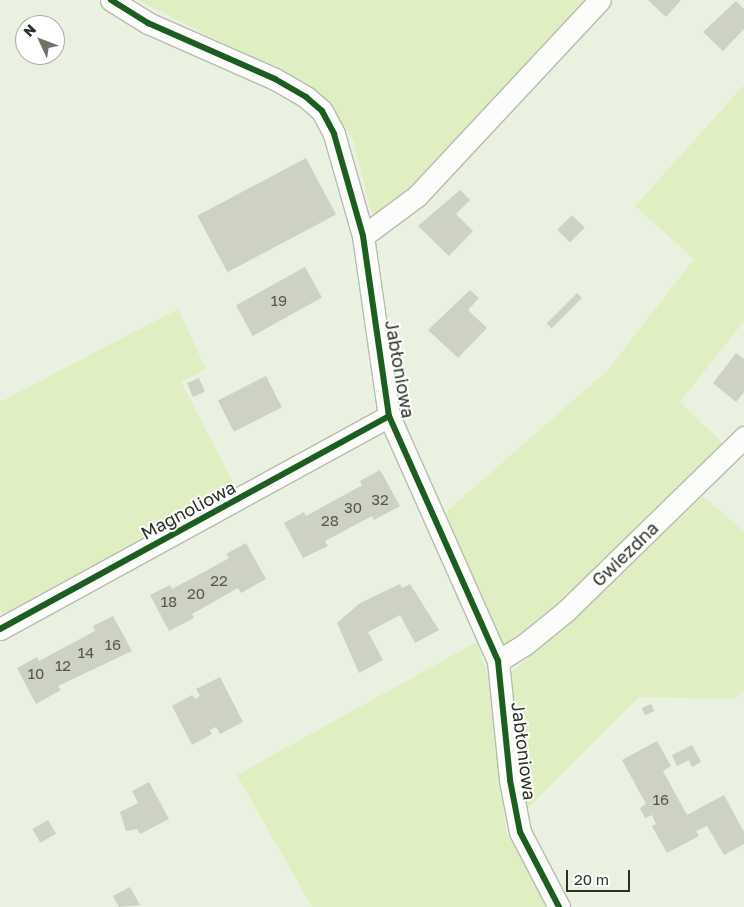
<!DOCTYPE html>
<meta charset="utf-8">
<style>
body{margin:0}
#map{position:relative;width:744px;height:907px;overflow:hidden;background:#ebf1e0;font-family:"Golos Text",sans-serif}
div>[style]{position:absolute}
[style*='--x']{left:calc(var(--x)*1px);top:calc(var(--y)*1px);width:calc(var(--w)*1px);rotate:calc(var(--a)*1deg)}
.green>*{inset:0;background:#dfefc2}
.building>*{inset:0;background:#cdd2c4;transform-origin:0 0}
.roads{filter:drop-shadow(1px 0 #b7bcae) drop-shadow(-1px 0 #b7bcae) drop-shadow(0 1px #b7bcae) drop-shadow(0 -1px #b7bcae)}
.minor>*{height:21px;margin:-10.5px;padding:0 10.5px;transform-origin:10.5px;border-radius:10.5px;background:#fcfdfa}
.cycleway>*{height:6px;margin:-3px;padding:0 3px;transform-origin:3px;border-radius:3px;background:#1b5e20}
span{translate:-50% -50%;white-space:nowrap;text-align:center;line-height:1.15;-webkit-text-stroke:4px #fff;paint-order:stroke}
.number-label{font-size:15px;color:#54584c}
.number-label span{-webkit-text-stroke-width:0}
.street-label{font-size:18px;color:#2b3024}
.north{position:absolute;left:15px;top:15px;width:50px;height:50px;box-sizing:border-box;background:#fff;border:1px solid #aaaca7;border-radius:50%;rotate:313deg;font-size:14px;font-weight:700;line-height:20px;text-align:center;color:#2b3024}
.north::after{content:'';display:block;margin:auto;width:18px;height:22px;background:#6e7466;clip-path:polygon(50% 0,100% 100%,50% 72%,0 100%)}
.scale{position:absolute;left:566px;top:870px;width:64px;height:22px;box-sizing:border-box;border:2px solid #2b3024;border-top:0;padding-left:6px;font-size:15px;line-height:18px;white-space:nowrap;color:#2b3024;-webkit-text-stroke:4px #fff;paint-order:stroke}
</style>
<div id="map">
<div class="green">
<div style="clip-path:polygon(138px 0,592px 0,419px 184px,373px 218px,353px 139px,314px 89px)"></div>
<div style="clip-path:polygon(744px 85px,744px 321px,680px 402px,730px 450px,498px 661px,437px 520px,608px 370px,694px 259px,635px 206px)"></div>
<div style="clip-path:polygon(178px 309px,206px 369px,181px 382px,237px 490px,4px 617px,0 609px,0 402px)"></div>
<div style="clip-path:polygon(703px 496px,744px 532px,744px 691px,733px 699px,639px 697px,521px 815px,506px 677px,561px 630px)"></div>
<div style="clip-path:polygon(477px 642px,492px 690px,506px 832px,548px 907px,312px 907px,237px 775px)"></div>
</div>
<div class="building">
<div style="clip-path:polygon(648px 0,681px 0,666px 17px)"></div>
<div style="clip-path:polygon(736px 1px,744px 9px,744px 29px,723px 51px,703px 32px)"></div>
<div style="left:306px;top:158px;width:64px;height:123px;rotate:62deg"></div>
<div style="clip-path:polygon(460px 190px,470px 200px,456px 214px,473px 231px,449px 256px,418px 226px)"></div>
<div style="left:572px;top:215px;width:18px;height:21px;rotate:45deg"></div>
<div style="left:305px;top:267px;width:35px;height:79px;rotate:61deg"></div>
<div style="clip-path:polygon(470px 290px,479px 298px,468px 310px,487px 328px,458px 358px,428px 330px)"></div>
<div style="left:577px;top:293px;width:7px;height:43px;rotate:45deg"></div>
<div style="clip-path:polygon(736px 353px,744px 359px,744px 392px,736px 402px,713px 383px)"></div>
<div style="left:266px;top:376px;width:35px;height:54px;rotate:63deg"></div>
<div style="left:199px;top:378px;width:15px;height:13px;rotate:67deg"></div>
<div style="clip-path:polygon(380px 470px,400px 506px,374px 520px,372px 516px,325px 541px,328px 546px,303px 558px,284px 523px,304px 512px,306px 516px,357px 488px,362px 485px,360px 481px)"></div>
<div style="clip-path:polygon(246px 543px,266px 579px,241px 593px,238px 588px,192px 614px,194px 618px,169px 631px,150px 595px,170px 585px,172px 589px,224px 561px,229px 558px,226px 554px)"></div>
<div style="clip-path:polygon(400px 584px,402px 588px,410px 584px,439px 630px,415px 643px,400px 615px,368px 632px,383px 660px,359px 673px,337px 623px,360px 603px)"></div>
<div style="clip-path:polygon(113px 616px,132px 651px,58px 686px,61px 690px,36px 704px,17px 668px,37px 657px,39px 661px,95px 631px,93px 626px)"></div>
<div style="clip-path:polygon(220px 677px,243px 722px,220px 734px,216px 727px,210px 730px,212px 734px,192px 745px,172px 706px,192px 695px,195px 699px,200px 696px,196px 689px)"></div>
<div style="left:651px;top:704px;width:8px;height:10px;rotate:67deg"></div>
<div style="clip-path:polygon(657px 741px,671px 766px,663px 771px,687px 815px,724px 795px,744px 832px,744px 844px,724px 855px,707px 826px,696px 831px,699px 836px,667px 853px,652px 826px,656px 824px,652px 815px,645px 818px,640px 808px,646px 804px,622px 760px)"></div>
<div style="clip-path:polygon(692px 745px,701px 762px,692px 767px,689px 760px,677px 766px,672px 755px)"></div>
<div style="clip-path:polygon(149px 782px,169px 819px,140px 834px,137px 829px,126px 831px,120px 812px,138px 803px,132px 791px)"></div>
<div style="left:48px;top:820px;width:16px;height:18px;rotate:60deg"></div>
<div style="clip-path:polygon(130px 887px,140px 905px,119px 907px,113px 896px)"></div>
</div>
<div class="roads">
<div class="minor">
<div style="--x:111;--y:0;--w:44;--a:31.9"></div>
<div style="--x:148;--y:23;--w:139;--a:23.8"></div>
<div style="--x:275;--y:79;--w:36;--a:30"></div>
<div style="--x:306;--y:97;--w:21;--a:41"></div>
<div style="--x:322;--y:111;--w:26;--a:62"></div>
<div style="--x:334;--y:134;--w:106;--a:74.1"></div>
<div style="--x:363;--y:236;--w:182;--a:81.8"></div>
<div style="--x:389;--y:416;--w:268;--a:66"></div>
<div style="--x:498;--y:661;--w:120;--a:84.2"></div>
<div style="--x:510;--y:780;--w:53;--a:79.1"></div>
<div style="--x:520;--y:832;--w:85;--a:62.5"></div>
<div style="--x:363;--y:236;--w:67;--a:-36.5"></div>
<div style="--x:417;--y:196;--w:268;--a:-47"></div>
<div style="--x:0;--y:629;--w:443;--a:-28.7"></div>
<div style="--x:498;--y:661;--w:31;--a:-32"></div>
<div style="--x:524;--y:645;--w:55;--a:-39.1"></div>
<div style="--x:567;--y:610;--w:248;--a:-44.3"></div>
</div>
</div>
<div class="cycleway">
<div style="--x:111;--y:0;--w:44;--a:31.9"></div>
<div style="--x:148;--y:23;--w:139;--a:23.8"></div>
<div style="--x:275;--y:79;--w:36;--a:30"></div>
<div style="--x:306;--y:97;--w:21;--a:41"></div>
<div style="--x:322;--y:111;--w:26;--a:62"></div>
<div style="--x:334;--y:134;--w:106;--a:74.1"></div>
<div style="--x:363;--y:236;--w:182;--a:81.8"></div>
<div style="--x:389;--y:416;--w:268;--a:66"></div>
<div style="--x:498;--y:661;--w:120;--a:84.2"></div>
<div style="--x:510;--y:780;--w:53;--a:79.1"></div>
<div style="--x:520;--y:832;--w:85;--a:62.5"></div>
<div style="--x:0;--y:629;--w:443;--a:-28.7"></div>
</div>
<div class="number-label">
<span style="left:279px;top:301px">19</span>
<span style="left:380px;top:500px">32</span>
<span style="left:353px;top:508px">30</span>
<span style="left:330px;top:521px">28</span>
<span style="left:219px;top:581px">22</span>
<span style="left:196px;top:594px">20</span>
<span style="left:169px;top:602px">18</span>
<span style="left:113px;top:645px">16</span>
<span style="left:86px;top:653px">14</span>
<span style="left:63px;top:666px">12</span>
<span style="left:36px;top:674px">10</span>
<span style="left:661px;top:800px">16</span>
</div>
<div class="street-label">
<span style="left:400px;top:369px;rotate:80deg">Jabłoniowa</span>
<span style="left:188px;top:510px;rotate:-28deg">Magnoliowa</span>
<span style="left:625px;top:554px;rotate:-44deg">Gwiezdna</span>
<span style="left:524px;top:751px;rotate:83deg">Jabłoniowa</span>
</div>
<div class="north">N</div>
<div class="scale">20 m</div>
</div>
